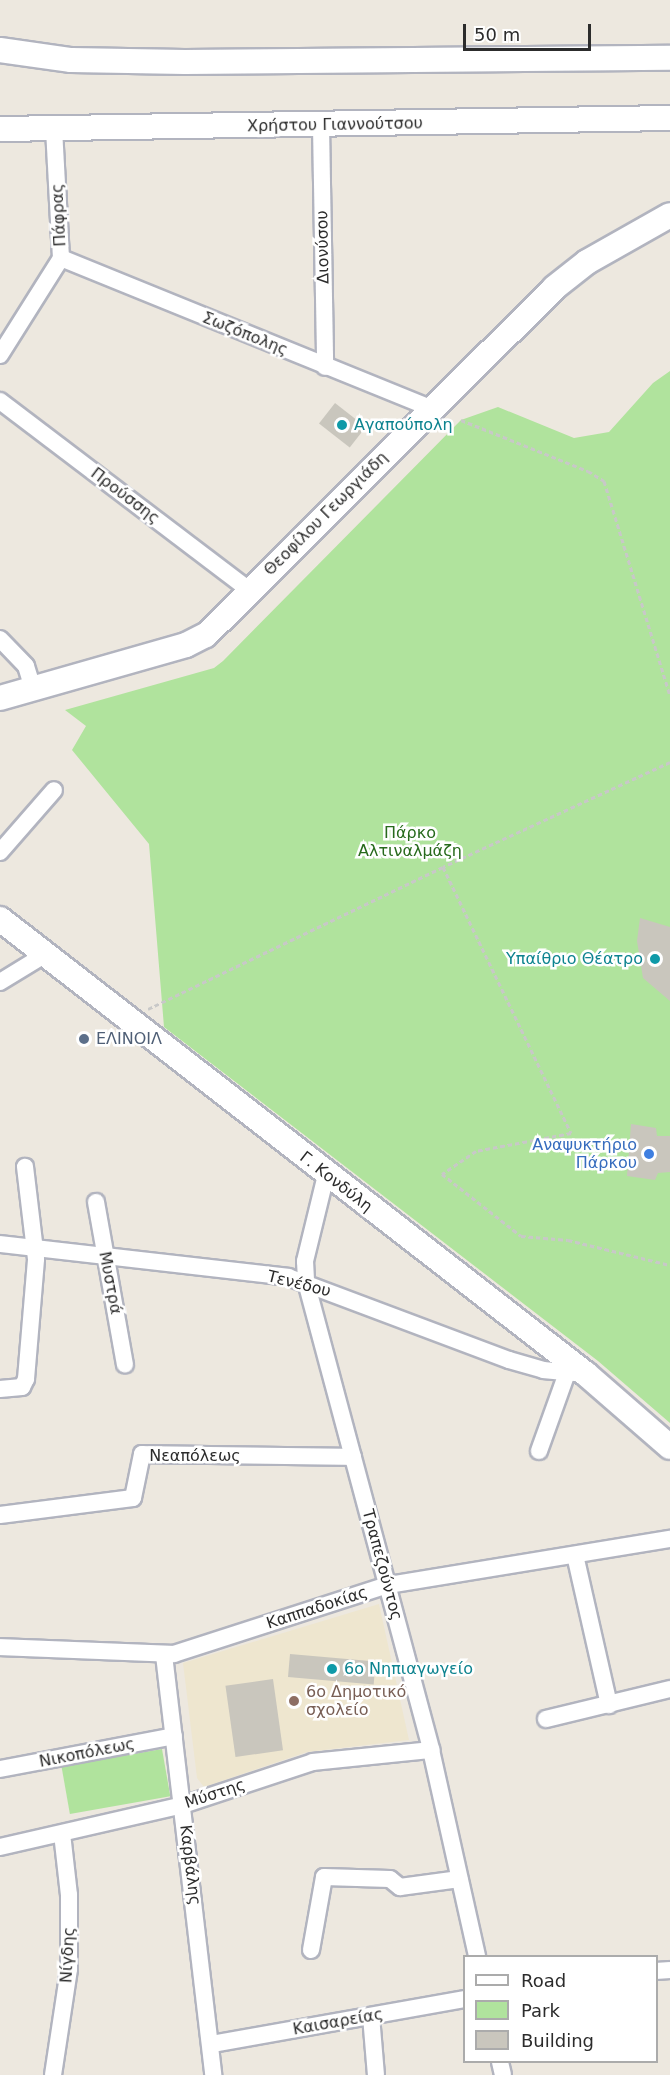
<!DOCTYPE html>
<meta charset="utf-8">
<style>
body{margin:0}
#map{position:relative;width:670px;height:2075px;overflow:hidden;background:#ede8df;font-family:"DejaVu Sans",sans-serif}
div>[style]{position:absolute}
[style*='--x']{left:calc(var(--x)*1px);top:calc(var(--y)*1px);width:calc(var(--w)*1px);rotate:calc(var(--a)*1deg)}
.education>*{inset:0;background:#eee6cf}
.green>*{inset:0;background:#b0e39d;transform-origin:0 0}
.building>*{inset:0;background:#c9c6bd;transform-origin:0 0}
.path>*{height:3px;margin-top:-1.5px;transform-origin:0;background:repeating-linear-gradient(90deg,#c8c8c8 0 4.5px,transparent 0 7.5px)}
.roads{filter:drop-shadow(2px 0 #b2b4bf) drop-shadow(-2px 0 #b2b4bf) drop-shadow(0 2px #b2b4bf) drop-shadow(0 -2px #b2b4bf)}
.street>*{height:16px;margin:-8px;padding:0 8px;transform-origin:8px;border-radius:8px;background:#fff}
.secondary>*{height:24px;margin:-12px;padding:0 12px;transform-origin:12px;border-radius:12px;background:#fff}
.dots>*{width:16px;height:16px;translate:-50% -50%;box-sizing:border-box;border:3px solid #fff;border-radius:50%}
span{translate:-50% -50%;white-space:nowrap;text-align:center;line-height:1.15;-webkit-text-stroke:5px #fff;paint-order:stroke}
.street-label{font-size:16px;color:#2c2c2c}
.culture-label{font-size:16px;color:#0d838f}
.left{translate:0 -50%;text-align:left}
.right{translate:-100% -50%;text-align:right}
.park-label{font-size:16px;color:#276a1c}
.service-label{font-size:16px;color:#4e5e75}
.shop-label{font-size:16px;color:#366cbe}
.education-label{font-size:16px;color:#785e54}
.legend{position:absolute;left:463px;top:1955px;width:195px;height:108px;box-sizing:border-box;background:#fff;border:2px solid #ababab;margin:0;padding:8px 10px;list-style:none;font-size:18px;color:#2c2c2c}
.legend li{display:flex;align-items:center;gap:12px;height:30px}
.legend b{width:30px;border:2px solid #ababab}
.scale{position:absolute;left:463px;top:24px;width:128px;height:27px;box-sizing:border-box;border:3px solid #2c2c2c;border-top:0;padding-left:8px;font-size:18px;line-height:21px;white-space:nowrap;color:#2c2c2c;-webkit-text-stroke:4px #fff;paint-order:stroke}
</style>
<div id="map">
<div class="education">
<div style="clip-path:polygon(379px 1604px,409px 1740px,307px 1752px,204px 1787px,197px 1778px,183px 1663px)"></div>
</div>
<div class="green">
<div style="clip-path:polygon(670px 371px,670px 1423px,598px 1361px,164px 1027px,149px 844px,72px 750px,86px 726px,65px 710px,214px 668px,223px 661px,461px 420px,498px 407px,574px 438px,609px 432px,653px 383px)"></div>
<div style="left:162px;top:1749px;width:48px;height:102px;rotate:80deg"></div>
</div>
<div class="building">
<div style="left:335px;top:403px;width:39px;height:26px;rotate:38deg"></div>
<div style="clip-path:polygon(640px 918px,670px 927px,670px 1001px,643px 978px,637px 941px)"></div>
<div style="clip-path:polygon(631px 1124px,656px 1128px,657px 1136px,670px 1136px,670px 1172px,658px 1173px,655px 1180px,627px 1176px)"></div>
<div style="left:290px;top:1654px;width:86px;height:23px;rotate:5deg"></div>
<div style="left:273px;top:1679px;width:72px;height:48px;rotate:82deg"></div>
</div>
<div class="path">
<div style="--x:461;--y:420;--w:137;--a:21.9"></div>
<div style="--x:588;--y:471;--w:19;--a:32"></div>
<div style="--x:604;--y:481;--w:224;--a:72.9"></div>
<div style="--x:670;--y:762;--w:250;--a:155.2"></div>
<div style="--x:443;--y:867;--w:295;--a:64.3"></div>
<div style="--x:571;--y:1133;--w:97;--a:169.3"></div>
<div style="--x:476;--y:1151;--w:41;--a:145.9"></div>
<div style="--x:442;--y:1174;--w:100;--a:38.1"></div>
<div style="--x:521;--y:1236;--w:47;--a:4.9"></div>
<div style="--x:568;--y:1240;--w:105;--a:13.8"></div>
<div style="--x:148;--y:1009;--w:327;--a:-25.7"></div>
</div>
<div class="roads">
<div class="street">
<div style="--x:321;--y:126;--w:241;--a:89"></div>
<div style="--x:61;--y:258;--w:399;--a:22.1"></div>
<div style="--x:0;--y:355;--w:115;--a:-57.8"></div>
<div style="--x:61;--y:258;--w:129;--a:-93.1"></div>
<div style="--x:0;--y:401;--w:314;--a:37.2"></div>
<div style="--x:0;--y:639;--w:37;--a:46"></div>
<div style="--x:26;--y:666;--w:24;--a:73"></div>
<div style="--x:0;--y:852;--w:82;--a:-48.9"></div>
<div style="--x:0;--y:982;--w:52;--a:-31.5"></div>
<div style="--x:326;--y:1175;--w:89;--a:103.7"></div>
<div style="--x:305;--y:1261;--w:21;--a:87"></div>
<div style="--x:306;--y:1282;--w:484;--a:75"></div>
<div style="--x:431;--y:1750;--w:211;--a:77.4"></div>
<div style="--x:96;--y:1202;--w:165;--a:79.9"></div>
<div style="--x:0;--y:1244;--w:290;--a:6.5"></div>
<div style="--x:288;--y:1277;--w:236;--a:20.6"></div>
<div style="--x:509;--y:1360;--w:35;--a:16"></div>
<div style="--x:543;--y:1370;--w:43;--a:5.3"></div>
<div style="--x:0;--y:1389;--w:22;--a:-5"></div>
<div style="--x:22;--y:1387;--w:9;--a:-63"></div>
<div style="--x:26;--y:1379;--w:120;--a:-85.2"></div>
<div style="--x:36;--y:1259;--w:93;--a:-96.8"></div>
<div style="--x:539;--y:1451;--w:83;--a:-70.3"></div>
<div style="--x:0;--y:1515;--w:134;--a:-7.3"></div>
<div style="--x:133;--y:1498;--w:45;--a:-78.4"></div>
<div style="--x:142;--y:1454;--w:211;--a:0.8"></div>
<div style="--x:575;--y:1555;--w:154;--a:77.2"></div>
<div style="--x:0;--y:1647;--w:174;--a:2.3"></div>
<div style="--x:174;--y:1654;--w:225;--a:-17.9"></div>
<div style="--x:388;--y:1585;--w:286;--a:-9.3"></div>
<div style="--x:164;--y:1655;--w:423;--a:83.3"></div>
<div style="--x:546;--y:1719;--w:128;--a:-13.6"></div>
<div style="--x:0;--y:1769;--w:177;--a:-10.7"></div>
<div style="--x:0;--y:1847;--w:188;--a:-12.9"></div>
<div style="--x:183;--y:1805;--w:137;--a:-18.3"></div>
<div style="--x:313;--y:1762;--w:119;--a:-5.8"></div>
<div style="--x:311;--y:1950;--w:74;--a:-79.9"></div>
<div style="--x:324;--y:1877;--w:66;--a:1.7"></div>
<div style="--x:390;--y:1879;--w:13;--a:39"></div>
<div style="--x:400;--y:1887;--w:60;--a:-7.7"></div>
<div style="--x:656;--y:1971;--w:14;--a:-4"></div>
<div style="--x:371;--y:2016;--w:59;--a:85.2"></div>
<div style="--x:212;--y:2044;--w:256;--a:-10.1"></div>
<div style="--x:500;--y:2062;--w:13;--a:77"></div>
<div style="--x:53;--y:2075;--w:107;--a:-81.4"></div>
<div style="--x:69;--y:1969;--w:74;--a:-90"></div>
<div style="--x:69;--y:1895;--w:61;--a:-96.5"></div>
</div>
<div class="secondary">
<div style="--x:0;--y:50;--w:72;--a:8"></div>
<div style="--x:71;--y:60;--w:114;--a:1"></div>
<div style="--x:185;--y:62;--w:485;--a:-0.5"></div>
<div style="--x:0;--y:129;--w:670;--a:-0.94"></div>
<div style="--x:0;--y:698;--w:193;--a:-15.9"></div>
<div style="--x:186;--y:645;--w:22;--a:-27"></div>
<div style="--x:206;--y:635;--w:491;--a:-44.9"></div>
<div style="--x:554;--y:288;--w:42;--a:-38.2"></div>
<div style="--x:587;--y:262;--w:95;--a:-29.5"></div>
<div style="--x:0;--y:919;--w:742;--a:37.83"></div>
<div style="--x:586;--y:1374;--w:111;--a:41"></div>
</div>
</div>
<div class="dots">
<div style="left:342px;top:425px;background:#0f9aa8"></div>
<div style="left:655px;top:959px;background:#0f9aa8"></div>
<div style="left:84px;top:1039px;background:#5c6f8a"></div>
<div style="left:649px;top:1154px;background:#3f7fe0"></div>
<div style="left:332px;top:1669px;background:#0f9aa8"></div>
<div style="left:294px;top:1701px;background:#8d6e63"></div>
</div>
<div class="street-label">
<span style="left:335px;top:125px;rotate:-1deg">Χρήστου Γιαννούτσου</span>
<span style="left:59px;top:215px;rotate:-93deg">Πάφρας</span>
<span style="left:323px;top:247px;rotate:-91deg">Διονύσου</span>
<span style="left:245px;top:334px;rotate:22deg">Σωζόπολης</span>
<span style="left:125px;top:496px;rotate:37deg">Προύσσης</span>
<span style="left:326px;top:514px;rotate:-45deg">Θεοφίλου Γεωργιάδη</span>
<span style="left:336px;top:1182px;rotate:38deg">Γ. Κονδύλη</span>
<span style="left:110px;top:1283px;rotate:79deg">Μυστρά</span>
<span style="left:299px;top:1284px;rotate:14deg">Τενέδου</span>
<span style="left:195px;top:1456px">Νεαπόλεως</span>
<span style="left:382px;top:1565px;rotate:75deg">Τραπεζούντος</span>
<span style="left:317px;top:1608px;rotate:-18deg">Καππαδοκίας</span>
<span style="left:87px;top:1753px;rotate:-11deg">Νικοπόλεως</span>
<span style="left:215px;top:1794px;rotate:-18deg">Μύστης</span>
<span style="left:190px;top:1865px;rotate:83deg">Καρβάλης</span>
<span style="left:68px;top:1955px;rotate:-87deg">Νίγδης</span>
<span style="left:338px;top:2022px;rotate:-10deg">Καισαρείας</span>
</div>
<div class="culture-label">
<span class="left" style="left:354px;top:425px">Αγαπούπολη</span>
<span class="right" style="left:643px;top:959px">Υπαίθριο Θέατρο</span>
<span class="left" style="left:344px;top:1669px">6ο Νηπιαγωγείο</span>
</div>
<div class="park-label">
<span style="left:410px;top:842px">Πάρκο<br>Αλτιναλμάζη</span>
</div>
<div class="service-label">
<span class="left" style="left:96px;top:1039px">ΕΛΙΝΟΙΛ</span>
</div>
<div class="shop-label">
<span class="right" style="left:637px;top:1154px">Αναψυκτήριο<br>Πάρκου</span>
</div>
<div class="education-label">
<span class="left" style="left:306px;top:1701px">6ο Δημοτικό<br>σχολείο</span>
</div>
<ul class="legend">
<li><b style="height:8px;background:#fff"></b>Road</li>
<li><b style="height:16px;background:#b0e39d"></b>Park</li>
<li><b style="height:16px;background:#c9c6bd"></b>Building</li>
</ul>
<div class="scale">50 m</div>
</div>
